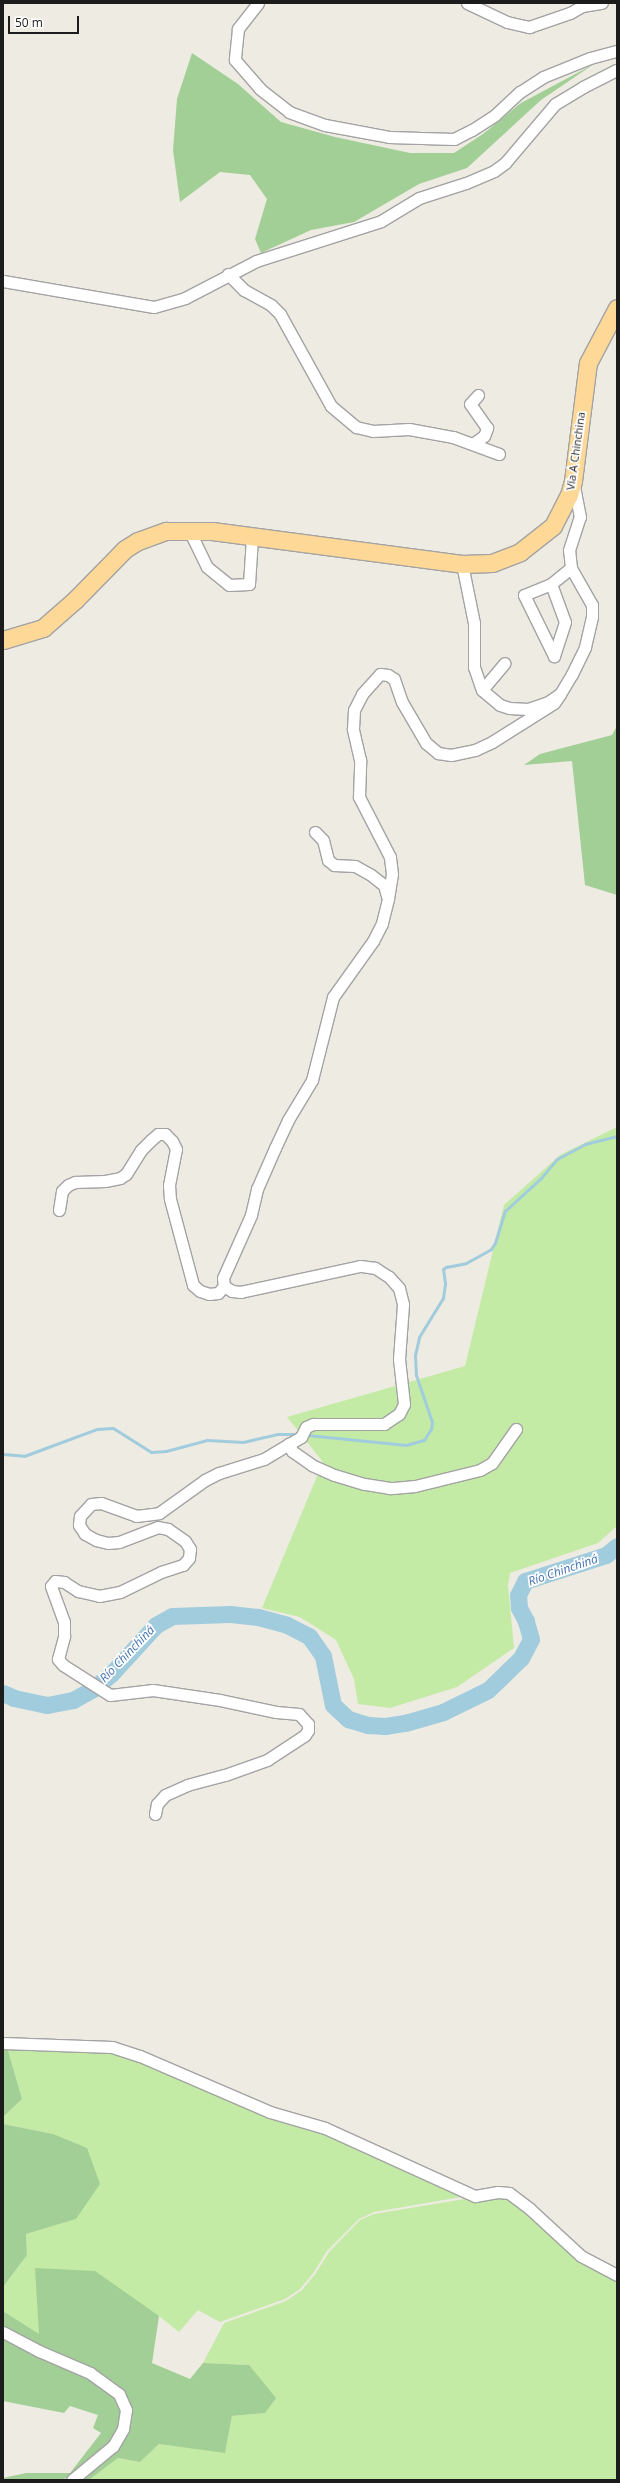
<!DOCTYPE html>
<meta charset="utf-8">
<style>
body{margin:0}
#map{position:relative;width:620px;height:2483px;overflow:hidden;background:#eeebe2;font-family:"Open Sans",sans-serif}
div>[style]{position:absolute}
[style*='--x']{left:calc(var(--x)*1px);top:calc(var(--y)*1px);width:calc(var(--w)*1px);rotate:calc(var(--a)*1deg)}
.grass>*{inset:0;background:#c3eba5}
.forest>*{inset:0;background:#a2cf95}
.stream>*{height:3px;margin:-1.5px;padding:0 1.5px;transform-origin:1.5px;border-radius:1.5px;background:#a0ccde}
.river>*{height:17px;margin:-8.5px;padding:0 8.5px;transform-origin:8.5px;border-radius:8.5px;background:#a0ccde}
.roads{filter:drop-shadow(1px 0 #a3a3a3) drop-shadow(-1px 0 #a3a3a3) drop-shadow(0 1px #a3a3a3) drop-shadow(0 -1px #a3a3a3)}
.minor>*{height:11px;margin:-5.5px;padding:0 5.5px;transform-origin:5.5px;border-radius:5.5px;background:#fff}
.primary>*{height:17px;margin:-8.5px;padding:0 8.5px;transform-origin:8.5px;border-radius:8.5px;background:#fed897}
span{translate:-50% -50%;white-space:nowrap;text-align:center;line-height:1.15;-webkit-text-stroke:3.5px #fff;paint-order:stroke}
.street-label{font-size:11px;color:#1c1c1c}
.water-label{font-size:12px;color:#4774ae;font-style:italic}
.frame{position:absolute;inset:0;border:4px solid #1c1c1c;pointer-events:none}
.scale{position:absolute;left:8px;top:16px;width:71px;height:18px;box-sizing:border-box;border:2px solid #1c1c1c;border-top:0;padding-left:5px;font-size:12px;line-height:14px;white-space:nowrap;color:#1c1c1c;-webkit-text-stroke:3px #fff;paint-order:stroke}
</style>
<div id="map">
<div class="grass">
<div style="clip-path:polygon(617px 1127px,617px 1526px,598px 1543px,510px 1573px,508px 1585px,514px 1648px,457px 1687px,390px 1708px,358px 1704px,354px 1679px,336px 1640px,300px 1617px,262px 1608px,323px 1462px,287px 1417px,465px 1366px,504px 1205px,560px 1155px)"></div>
<div style="clip-path:polygon(7px 2047px,111px 2050px,324px 2132px,467px 2196px,374px 2212px,359px 2219px,327px 2251px,314px 2272px,300px 2289px,285px 2299px,220px 2322px,198px 2310px,179px 2332px,159px 2316px,39px 2335px,3px 2311px,3px 2287px,27px 2255px,26px 2234px,75px 2219px,53px 2134px,3px 2124px,3px 2117px,22px 2099px)"></div>
<div style="clip-path:polygon(499px 2196px,508px 2197px,617px 2278px,617px 2480px,89px 2480px,118px 2458px,140px 2462px,159px 2444px,225px 2452px,232px 2416px,265px 2413px,249px 2365px,203px 2363px,224px 2323px,286px 2301px,302px 2290px,316px 2273px,329px 2252px,360px 2220px,374px 2214px,471px 2198px)"></div>
</div>
<div class="forest">
<div style="clip-path:polygon(192px 53px,238px 84px,281px 122px,335px 137px,410px 153px,454px 153px,483px 134px,521px 103px,594px 64px,541px 100px,467px 168px,419px 184px,354px 222px,311px 230px,261px 253px,255px 239px,267px 199px,250px 175px,220px 172px,180px 202px,173px 150px,177px 99px)"></div>
<div style="clip-path:polygon(617px 726px,617px 895px,585px 885px,572px 761px,524px 765px,540px 754px,612px 735px)"></div>
<div style="clip-path:polygon(3px 2047px,7px 2047px,22px 2099px,3px 2117px)"></div>
<div style="clip-path:polygon(3px 2124px,53px 2134px,87px 2148px,100px 2184px,76px 2219px,26px 2234px,27px 2255px,3px 2287px)"></div>
<div style="clip-path:polygon(35px 2268px,95px 2271px,159px 2316px,152px 2363px,190px 2379px,203px 2363px,249px 2365px,276px 2398px,265px 2413px,232px 2416px,225px 2453px,159px 2444px,140px 2462px,118px 2458px,89px 2480px,74px 2480px,70px 2477px,60px 2480px,3px 2480px,3px 2478px,26px 2473px,70px 2473px,101px 2433px,93px 2428px,98px 2415px,70px 2406px,64px 2413px,3px 2401px,3px 2311px,39px 2334px)"></div>
</div>
<div class="stream">
<div style="--x:307;--y:1435;--w:100;--a:5.8"></div>
<div style="--x:406;--y:1445;--w:19;--a:-16"></div>
<div style="--x:424;--y:1440;--w:13;--a:-58"></div>
<div style="--x:431;--y:1429;--w:7;--a:-82"></div>
<div style="--x:432;--y:1422;--w:50;--a:-108.8"></div>
<div style="--x:416;--y:1375;--w:20;--a:-93"></div>
<div style="--x:415;--y:1355;--w:18;--a:-77"></div>
<div style="--x:419;--y:1337;--w:46;--a:-58.4"></div>
<div style="--x:443;--y:1298;--w:15;--a:-82"></div>
<div style="--x:445;--y:1283;--w:14;--a:-98"></div>
<div style="--x:443;--y:1269;--w:4;--a:-34"></div>
<div style="--x:446;--y:1267;--w:20;--a:-11"></div>
<div style="--x:466;--y:1263;--w:29;--a:-29"></div>
<div style="--x:491;--y:1249;--w:7;--a:-56"></div>
<div style="--x:495;--y:1243;--w:34;--a:-73"></div>
<div style="--x:505;--y:1211;--w:49;--a:-42.5"></div>
<div style="--x:541;--y:1178;--w:25;--a:-50"></div>
<div style="--x:557;--y:1159;--w:32;--a:-28"></div>
<div style="--x:585;--y:1144;--w:33;--a:-14"></div>
<div style="--x:3;--y:1454;--w:21;--a:5"></div>
<div style="--x:24;--y:1456;--w:78;--a:-20.3"></div>
<div style="--x:97;--y:1429;--w:16;--a:-4"></div>
<div style="--x:113;--y:1428;--w:45;--a:32.3"></div>
<div style="--x:151;--y:1452;--w:15;--a:-4"></div>
<div style="--x:166;--y:1451;--w:42;--a:-15"></div>
<div style="--x:207;--y:1440;--w:36;--a:3"></div>
<div style="--x:243;--y:1442;--w:35;--a:-13"></div>
<div style="--x:277;--y:1434;--w:18;--a:0"></div>
</div>
<div class="river">
<div style="--x:3;--y:1693;--w:12;--a:24"></div>
<div style="--x:14;--y:1698;--w:34;--a:12"></div>
<div style="--x:47;--y:1705;--w:26;--a:-11"></div>
<div style="--x:73;--y:1700;--w:23;--a:-29"></div>
<div style="--x:93;--y:1689;--w:25;--a:-40"></div>
<div style="--x:112;--y:1673;--w:65;--a:-47.5"></div>
<div style="--x:156;--y:1625;--w:18;--a:-29"></div>
<div style="--x:172;--y:1616;--w:58;--a:-2"></div>
<div style="--x:230;--y:1614;--w:28;--a:6"></div>
<div style="--x:258;--y:1617;--w:30;--a:15"></div>
<div style="--x:287;--y:1625;--w:25;--a:27"></div>
<div style="--x:309;--y:1636;--w:24;--a:55"></div>
<div style="--x:323;--y:1656;--w:50;--a:78.5"></div>
<div style="--x:333;--y:1705;--w:21;--a:43"></div>
<div style="--x:348;--y:1719;--w:21;--a:17"></div>
<div style="--x:368;--y:1725;--w:17;--a:3"></div>
<div style="--x:385;--y:1726;--w:20;--a:-9"></div>
<div style="--x:405;--y:1723;--w:40;--a:-16"></div>
<div style="--x:443;--y:1712;--w:50;--a:-26.1"></div>
<div style="--x:488;--y:1690;--w:46;--a:-44.1"></div>
<div style="--x:521;--y:1658;--w:21;--a:-62"></div>
<div style="--x:531;--y:1639;--w:19;--a:-106"></div>
<div style="--x:526;--y:1621;--w:15;--a:-118"></div>
<div style="--x:519;--y:1608;--w:13;--a:-94"></div>
<div style="--x:518;--y:1595;--w:16;--a:-63"></div>
<div style="--x:525;--y:1581;--w:85;--a:-17.8"></div>
<div style="--x:606;--y:1555;--w:14;--a:-39"></div>
</div>
<div class="roads">
<div class="minor">
<div style="--x:258;--y:3;--w:33;--a:128"></div>
<div style="--x:238;--y:29;--w:31;--a:96"></div>
<div style="--x:235;--y:60;--w:38;--a:49"></div>
<div style="--x:260;--y:89;--w:37;--a:38"></div>
<div style="--x:289;--y:112;--w:38;--a:20"></div>
<div style="--x:325;--y:125;--w:65;--a:10.6"></div>
<div style="--x:389;--y:137;--w:65;--a:1.8"></div>
<div style="--x:454;--y:139;--w:20;--a:-27"></div>
<div style="--x:472;--y:130;--w:27;--a:-33"></div>
<div style="--x:495;--y:115;--w:34;--a:-43"></div>
<div style="--x:520;--y:92;--w:27;--a:-33"></div>
<div style="--x:543;--y:77;--w:51;--a:-22"></div>
<div style="--x:590;--y:58;--w:28;--a:-15"></div>
<div style="--x:467;--y:3;--w:44;--a:25.4"></div>
<div style="--x:507;--y:22;--w:23;--a:13"></div>
<div style="--x:529;--y:27;--w:43;--a:-18.9"></div>
<div style="--x:570;--y:13;--w:14;--a:-30"></div>
<div style="--x:582;--y:6;--w:20;--a:-9"></div>
<div style="--x:228;--y:274;--w:23;--a:45"></div>
<div style="--x:244;--y:290;--w:31;--a:29"></div>
<div style="--x:271;--y:305;--w:13;--a:45"></div>
<div style="--x:280;--y:314;--w:105;--a:61"></div>
<div style="--x:331;--y:406;--w:33;--a:40"></div>
<div style="--x:356;--y:427;--w:17;--a:13"></div>
<div style="--x:373;--y:431;--w:36;--a:-3"></div>
<div style="--x:409;--y:429;--w:45;--a:10.3"></div>
<div style="--x:453;--y:437;--w:49;--a:20.3"></div>
<div style="--x:3;--y:281;--w:153;--a:9.8"></div>
<div style="--x:154;--y:307;--w:32;--a:-16"></div>
<div style="--x:185;--y:298;--w:80;--a:-27.5"></div>
<div style="--x:256;--y:261;--w:131;--a:-17.7"></div>
<div style="--x:381;--y:221;--w:44;--a:-31.2"></div>
<div style="--x:419;--y:198;--w:49;--a:-17.7"></div>
<div style="--x:466;--y:183;--w:30;--a:-23"></div>
<div style="--x:494;--y:171;--w:14;--a:-36"></div>
<div style="--x:505;--y:163;--w:77;--a:-49.7"></div>
<div style="--x:555;--y:104;--w:33;--a:-31"></div>
<div style="--x:583;--y:87;--w:38;--a:-27"></div>
<div style="--x:474;--y:443;--w:12;--a:-35"></div>
<div style="--x:484;--y:436;--w:9;--a:-69"></div>
<div style="--x:487;--y:428;--w:29;--a:-125"></div>
<div style="--x:470;--y:404;--w:12;--a:-48"></div>
<div style="--x:189;--y:530;--w:41;--a:64.1"></div>
<div style="--x:207;--y:567;--w:28;--a:39"></div>
<div style="--x:229;--y:585;--w:20;--a:-3"></div>
<div style="--x:249;--y:584;--w:47;--a:-86.3"></div>
<div style="--x:462;--y:564;--w:60;--a:78.5"></div>
<div style="--x:474;--y:623;--w:44;--a:90"></div>
<div style="--x:474;--y:667;--w:24;--a:71"></div>
<div style="--x:482;--y:690;--w:23;--a:40"></div>
<div style="--x:500;--y:705;--w:9;--a:18"></div>
<div style="--x:509;--y:708;--w:19;--a:3"></div>
<div style="--x:528;--y:709;--w:21;--a:-19"></div>
<div style="--x:548;--y:702;--w:14;--a:-34"></div>
<div style="--x:560;--y:694;--w:23;--a:-59"></div>
<div style="--x:572;--y:674;--w:30;--a:-64"></div>
<div style="--x:585;--y:647;--w:31;--a:-77"></div>
<div style="--x:592;--y:617;--w:12;--a:-90"></div>
<div style="--x:592;--y:605;--w:43;--a:-119.6"></div>
<div style="--x:571;--y:568;--w:18;--a:-96"></div>
<div style="--x:569;--y:550;--w:35;--a:-72"></div>
<div style="--x:580;--y:517;--w:33;--a:-101"></div>
<div style="--x:551;--y:584;--w:40;--a:69.8"></div>
<div style="--x:565;--y:622;--w:36;--a:108"></div>
<div style="--x:554;--y:656;--w:68;--a:-116.2"></div>
<div style="--x:524;--y:595;--w:29;--a:-22"></div>
<div style="--x:551;--y:584;--w:26;--a:-39"></div>
<div style="--x:482;--y:690;--w:35;--a:-50"></div>
<div style="--x:315;--y:832;--w:11;--a:45"></div>
<div style="--x:323;--y:840;--w:21;--a:76"></div>
<div style="--x:328;--y:860;--w:8;--a:40"></div>
<div style="--x:334;--y:865;--w:21;--a:3"></div>
<div style="--x:355;--y:866;--w:18;--a:29"></div>
<div style="--x:371;--y:875;--w:16;--a:38"></div>
<div style="--x:384;--y:885;--w:11;--a:75"></div>
<div style="--x:59;--y:1210;--w:19;--a:-81"></div>
<div style="--x:62;--y:1191;--w:8;--a:-45"></div>
<div style="--x:68;--y:1185;--w:8;--a:-23"></div>
<div style="--x:75;--y:1182;--w:30;--a:-2"></div>
<div style="--x:105;--y:1181;--w:15;--a:-11"></div>
<div style="--x:120;--y:1178;--w:7;--a:-34"></div>
<div style="--x:126;--y:1174;--w:28;--a:-58"></div>
<div style="--x:141;--y:1150;--w:14;--a:-45"></div>
<div style="--x:151;--y:1140;--w:9;--a:-41"></div>
<div style="--x:158;--y:1134;--w:7;--a:0"></div>
<div style="--x:165;--y:1134;--w:10;--a:45"></div>
<div style="--x:172;--y:1141;--w:9;--a:63"></div>
<div style="--x:176;--y:1149;--w:37;--a:101"></div>
<div style="--x:169;--y:1185;--w:14;--a:86"></div>
<div style="--x:170;--y:1199;--w:89;--a:75"></div>
<div style="--x:193;--y:1285;--w:9;--a:41"></div>
<div style="--x:200;--y:1291;--w:9;--a:18"></div>
<div style="--x:209;--y:1294;--w:9;--a:-6"></div>
<div style="--x:218;--y:1293;--w:9;--a:-49"></div>
<div style="--x:516;--y:1429;--w:42;--a:125.2"></div>
<div style="--x:492;--y:1463;--w:14;--a:150"></div>
<div style="--x:480;--y:1470;--w:67;--a:166.2"></div>
<div style="--x:415;--y:1486;--w:25;--a:175"></div>
<div style="--x:390;--y:1488;--w:26;--a:-171"></div>
<div style="--x:364;--y:1484;--w:31;--a:-163"></div>
<div style="--x:334;--y:1475;--w:24;--a:-156"></div>
<div style="--x:312;--y:1465;--w:24;--a:-145"></div>
<div style="--x:292;--y:1451;--w:8;--a:-113"></div>
<div style="--x:289;--y:1444;--w:14;--a:-30"></div>
<div style="--x:301;--y:1437;--w:11;--a:-63"></div>
<div style="--x:306;--y:1427;--w:8;--a:-23"></div>
<div style="--x:313;--y:1424;--w:71;--a:0"></div>
<div style="--x:384;--y:1424;--w:18;--a:-34"></div>
<div style="--x:399;--y:1414;--w:11;--a:-63"></div>
<div style="--x:404;--y:1404;--w:45;--a:-96.3"></div>
<div style="--x:399;--y:1359;--w:55;--a:-85.8"></div>
<div style="--x:403;--y:1304;--w:16;--a:-104"></div>
<div style="--x:399;--y:1288;--w:15;--a:-132"></div>
<div style="--x:389;--y:1277;--w:17;--a:-147"></div>
<div style="--x:375;--y:1268;--w:15;--a:-172"></div>
<div style="--x:360;--y:1266;--w:122;--a:167.7"></div>
<div style="--x:241;--y:1292;--w:9;--a:-174"></div>
<div style="--x:232;--y:1291;--w:9;--a:-148"></div>
<div style="--x:224;--y:1286;--w:8;--a:-97"></div>
<div style="--x:223;--y:1278;--w:69;--a:-66"></div>
<div style="--x:251;--y:1215;--w:27;--a:-77"></div>
<div style="--x:257;--y:1189;--w:45;--a:-66.3"></div>
<div style="--x:275;--y:1148;--w:31;--a:-65"></div>
<div style="--x:288;--y:1120;--w:47;--a:-59"></div>
<div style="--x:312;--y:1080;--w:86;--a:-75.8"></div>
<div style="--x:333;--y:997;--w:69;--a:-54.5"></div>
<div style="--x:373;--y:941;--w:20;--a:-63"></div>
<div style="--x:382;--y:923;--w:25;--a:-76"></div>
<div style="--x:388;--y:899;--w:25;--a:-81"></div>
<div style="--x:392;--y:874;--w:17;--a:-97"></div>
<div style="--x:390;--y:857;--w:68;--a:-117.3"></div>
<div style="--x:359;--y:797;--w:37;--a:-88"></div>
<div style="--x:360;--y:760;--w:32;--a:-103"></div>
<div style="--x:353;--y:729;--w:19;--a:-87"></div>
<div style="--x:354;--y:710;--w:18;--a:-63"></div>
<div style="--x:362;--y:694;--w:27;--a:-48"></div>
<div style="--x:380;--y:674;--w:8;--a:7"></div>
<div style="--x:388;--y:675;--w:7;--a:34"></div>
<div style="--x:394;--y:679;--w:24;--a:71"></div>
<div style="--x:402;--y:702;--w:48;--a:59.7"></div>
<div style="--x:426;--y:743;--w:16;--a:40"></div>
<div style="--x:438;--y:753;--w:13;--a:9"></div>
<div style="--x:451;--y:755;--w:25;--a:-12"></div>
<div style="--x:475;--y:750;--w:19;--a:-25"></div>
<div style="--x:492;--y:742;--w:73;--a:-32.2"></div>
<div style="--x:554;--y:703;--w:11;--a:-56"></div>
<div style="--x:155;--y:1814;--w:10;--a:-79"></div>
<div style="--x:157;--y:1804;--w:12;--a:-48"></div>
<div style="--x:165;--y:1795;--w:24;--a:-24"></div>
<div style="--x:187;--y:1785;--w:39;--a:-15"></div>
<div style="--x:225;--y:1775;--w:45;--a:-19.7"></div>
<div style="--x:267;--y:1760;--w:45;--a:-33.3"></div>
<div style="--x:305;--y:1735;--w:6;--a:-59"></div>
<div style="--x:308;--y:1730;--w:6;--a:-90"></div>
<div style="--x:308;--y:1724;--w:13;--a:-132"></div>
<div style="--x:299;--y:1714;--w:23;--a:-175"></div>
<div style="--x:276;--y:1712;--w:57;--a:-167.9"></div>
<div style="--x:220;--y:1700;--w:68;--a:-171.5"></div>
<div style="--x:153;--y:1690;--w:43;--a:173.4"></div>
<div style="--x:110;--y:1695;--w:56;--a:-147.4"></div>
<div style="--x:63;--y:1665;--w:8;--a:-130"></div>
<div style="--x:58;--y:1659;--w:24;--a:-75"></div>
<div style="--x:64;--y:1636;--w:14;--a:-90"></div>
<div style="--x:64;--y:1622;--w:38;--a:-110"></div>
<div style="--x:51;--y:1586;--w:6;--a:-51"></div>
<div style="--x:55;--y:1581;--w:9;--a:6"></div>
<div style="--x:64;--y:1582;--w:17;--a:33"></div>
<div style="--x:78;--y:1591;--w:22;--a:13"></div>
<div style="--x:99;--y:1596;--w:21;--a:-11"></div>
<div style="--x:120;--y:1592;--w:46;--a:-26"></div>
<div style="--x:161;--y:1572;--w:23;--a:-18"></div>
<div style="--x:183;--y:1565;--w:9;--a:-49"></div>
<div style="--x:189;--y:1558;--w:9;--a:-84"></div>
<div style="--x:190;--y:1549;--w:9;--a:-122"></div>
<div style="--x:185;--y:1541;--w:21;--a:-145"></div>
<div style="--x:168;--y:1529;--w:10;--a:-169"></div>
<div style="--x:158;--y:1527;--w:42;--a:159"></div>
<div style="--x:119;--y:1542;--w:11;--a:175"></div>
<div style="--x:108;--y:1543;--w:12;--a:-166"></div>
<div style="--x:96;--y:1540;--w:13;--a:-151"></div>
<div style="--x:85;--y:1534;--w:11;--a:-124"></div>
<div style="--x:79;--y:1525;--w:9;--a:-84"></div>
<div style="--x:80;--y:1516;--w:16;--a:-47"></div>
<div style="--x:91;--y:1504;--w:10;--a:-6"></div>
<div style="--x:101;--y:1503;--w:37;--a:20"></div>
<div style="--x:136;--y:1516;--w:23;--a:-7"></div>
<div style="--x:159;--y:1513;--w:57;--a:-35.7"></div>
<div style="--x:205;--y:1480;--w:16;--a:-27"></div>
<div style="--x:219;--y:1473;--w:47;--a:-17.3"></div>
<div style="--x:264;--y:1459;--w:29;--a:-31"></div>
<div style="--x:3;--y:2043;--w:109;--a:2.1"></div>
<div style="--x:112;--y:2047;--w:29;--a:18"></div>
<div style="--x:140;--y:2056;--w:142;--a:23.3"></div>
<div style="--x:270;--y:2112;--w:57;--a:16.2"></div>
<div style="--x:325;--y:2128;--w:165;--a:24.4"></div>
<div style="--x:475;--y:2196;--w:23;--a:-10"></div>
<div style="--x:498;--y:2192;--w:11;--a:5"></div>
<div style="--x:509;--y:2193;--w:26;--a:37"></div>
<div style="--x:530;--y:2209;--w:69;--a:42.7"></div>
<div style="--x:581;--y:2256;--w:41;--a:27.8"></div>
<div style="--x:3;--y:2332;--w:41;--a:27.8"></div>
<div style="--x:39;--y:2351;--w:56;--a:23.3"></div>
<div style="--x:90;--y:2373;--w:36;--a:36"></div>
<div style="--x:119;--y:2394;--w:17;--a:66"></div>
<div style="--x:126;--y:2410;--w:19;--a:99"></div>
<div style="--x:123;--y:2429;--w:20;--a:120"></div>
<div style="--x:113;--y:2446;--w:53;--a:140.3"></div>
</div>
<div class="primary">
<div style="--x:3;--y:640;--w:42;--a:-16.7"></div>
<div style="--x:43;--y:628;--w:43;--a:-41.2"></div>
<div style="--x:75;--y:600;--w:71;--a:-45.6"></div>
<div style="--x:125;--y:549;--w:15;--a:-32"></div>
<div style="--x:138;--y:541;--w:30;--a:-20"></div>
<div style="--x:166;--y:531;--w:46;--a:0"></div>
<div style="--x:212;--y:531;--w:252;--a:7.5"></div>
<div style="--x:462;--y:564;--w:30;--a:-2"></div>
<div style="--x:492;--y:563;--w:30;--a:-21"></div>
<div style="--x:520;--y:552;--w:42;--a:-38.2"></div>
<div style="--x:553;--y:526;--w:35;--a:-63"></div>
<div style="--x:569;--y:495;--w:15;--a:-74"></div>
<div style="--x:573;--y:481;--w:119;--a:-82.8"></div>
<div style="--x:588;--y:363;--w:62;--a:-62.2"></div>
</div>
</div>
<div class="street-label">
<span style="left:576px;top:451px;rotate:-82deg">Vía A Chinchina</span>
</div>
<div class="water-label">
<span style="left:563px;top:1570px;rotate:-19deg">Río Chinchiná</span>
<span style="left:127px;top:1654px;rotate:-46deg">Río Chinchiná</span>
</div>
<div class="frame"></div>
<div class="scale">50 m</div>
</div>
